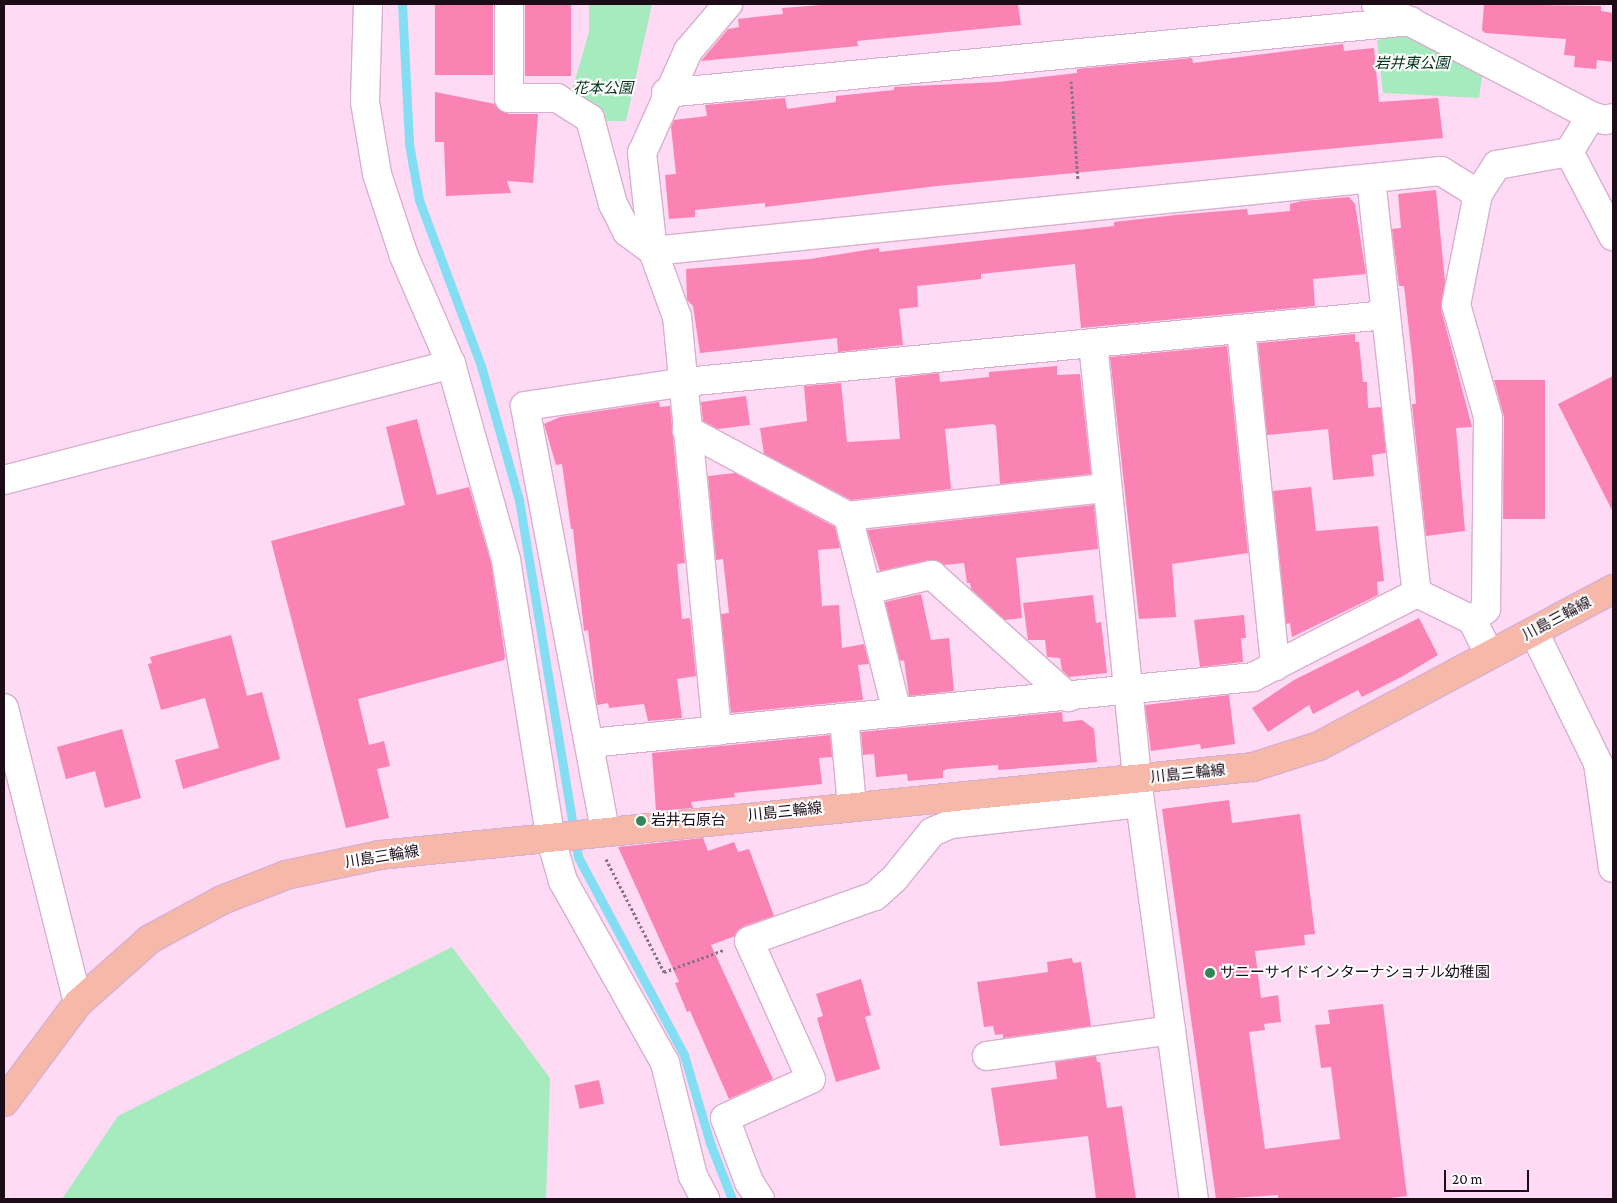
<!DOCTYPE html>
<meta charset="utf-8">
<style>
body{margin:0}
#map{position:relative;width:1617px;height:1203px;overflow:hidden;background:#fedaf5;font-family:"Crimson Pro","Noto Sans JP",serif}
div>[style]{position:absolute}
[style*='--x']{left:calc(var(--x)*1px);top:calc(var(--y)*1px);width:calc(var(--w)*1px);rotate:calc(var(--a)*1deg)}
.green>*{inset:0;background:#a5ebbd}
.stream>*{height:9px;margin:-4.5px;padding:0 4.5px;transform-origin:4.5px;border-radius:4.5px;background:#83def4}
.building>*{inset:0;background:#fa83b4;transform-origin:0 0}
.path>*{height:3px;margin-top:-1.5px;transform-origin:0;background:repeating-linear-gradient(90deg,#8b7285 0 2.5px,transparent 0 5px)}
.roads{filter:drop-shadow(1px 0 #d9afcf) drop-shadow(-1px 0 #d9afcf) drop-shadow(0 1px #d9afcf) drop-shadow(0 -1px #d9afcf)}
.minor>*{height:28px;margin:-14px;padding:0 14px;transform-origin:14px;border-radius:14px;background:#fff}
.primary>*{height:28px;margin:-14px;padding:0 14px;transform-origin:14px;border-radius:14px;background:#f6b9a9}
.dots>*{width:14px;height:14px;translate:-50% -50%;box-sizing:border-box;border:2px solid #fff;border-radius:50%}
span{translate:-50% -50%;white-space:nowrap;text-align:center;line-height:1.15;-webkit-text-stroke:4px #fff;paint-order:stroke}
.park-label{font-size:15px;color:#003519;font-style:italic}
.street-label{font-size:15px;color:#1b0c18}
.poi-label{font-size:15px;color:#1b0c18}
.left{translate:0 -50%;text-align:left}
.frame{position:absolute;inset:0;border:5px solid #1b0c18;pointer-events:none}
.scale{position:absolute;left:1444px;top:1170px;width:85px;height:22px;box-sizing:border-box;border:2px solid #1b0c18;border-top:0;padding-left:6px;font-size:15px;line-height:18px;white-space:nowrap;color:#1b0c18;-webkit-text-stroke:4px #fff;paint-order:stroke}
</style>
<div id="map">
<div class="green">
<div style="clip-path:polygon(589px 4px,652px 4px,626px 121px,563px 121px,589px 32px)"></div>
<div style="clip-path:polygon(1416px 32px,1483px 70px,1479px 98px,1383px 93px,1377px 40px)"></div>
<div style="clip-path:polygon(452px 947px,550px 1078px,546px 1199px,62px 1199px,118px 1116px)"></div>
</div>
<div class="stream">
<div style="--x:402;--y:4;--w:140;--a:87.1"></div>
<div style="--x:409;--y:144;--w:57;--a:79.9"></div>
<div style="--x:419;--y:200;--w:177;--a:69.5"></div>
<div style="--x:481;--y:366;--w:139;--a:74.2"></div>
<div style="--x:519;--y:500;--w:362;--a:80.6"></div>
<div style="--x:578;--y:857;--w:225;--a:61.8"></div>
<div style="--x:684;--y:1055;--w:92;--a:73.5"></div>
<div style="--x:710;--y:1143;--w:60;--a:68.6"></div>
</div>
<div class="building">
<div style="left:435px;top:4px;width:58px;height:71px"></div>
<div style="left:525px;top:4px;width:46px;height:72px"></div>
<div style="clip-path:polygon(835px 4px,1018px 4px,1021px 25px,857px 41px,858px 46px,701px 61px,728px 29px,739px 27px,738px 19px,783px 14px,782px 8px)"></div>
<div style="clip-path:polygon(1484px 4px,1601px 6px,1601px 11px,1613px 13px,1613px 62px,1597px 60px,1596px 69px,1574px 67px,1575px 56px,1564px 55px,1566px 39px,1485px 33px,1482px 30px)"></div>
<div style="clip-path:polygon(1343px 44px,1344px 51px,1374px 48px,1379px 102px,1438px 98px,1443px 138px,937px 186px,765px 207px,765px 203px,695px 210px,695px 217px,669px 219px,665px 175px,676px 174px,671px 127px,674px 120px,707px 116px,705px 105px,785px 98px,787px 109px,836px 102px,836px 96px,894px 90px,894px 87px,998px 82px,1077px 73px,1077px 69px,1192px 58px,1193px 63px)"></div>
<div style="clip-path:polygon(435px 92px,495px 104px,509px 114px,538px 114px,533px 183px,507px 181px,511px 193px,446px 196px,444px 142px,435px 142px)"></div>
<div style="clip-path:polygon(1436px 190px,1445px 282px,1441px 309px,1472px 427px,1456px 428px,1465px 531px,1426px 536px,1412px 404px,1416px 404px,1413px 366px,1404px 286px,1399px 286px,1392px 229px,1401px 228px,1398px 194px)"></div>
<div style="clip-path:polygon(1349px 197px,1355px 204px,1366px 274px,1313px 279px,1315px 306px,1081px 328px,1075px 264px,981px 274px,981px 279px,917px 286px,918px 307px,899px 309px,903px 345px,838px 352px,837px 338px,700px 353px,693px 306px,687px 300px,686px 269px,810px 259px,879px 248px,879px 252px,932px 246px,1114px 226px,1114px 222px,1176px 215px,1247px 209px,1248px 215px,1290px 211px,1290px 204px,1302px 201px)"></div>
<div style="clip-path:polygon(1355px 334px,1355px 342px,1359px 342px,1363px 382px,1367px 382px,1368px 408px,1381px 407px,1386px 453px,1372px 455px,1374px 476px,1333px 480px,1328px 429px,1267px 435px,1258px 343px)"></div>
<div style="clip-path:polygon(1227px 346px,1248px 553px,1172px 564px,1176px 617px,1139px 619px,1110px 357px)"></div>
<div style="clip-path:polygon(1057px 366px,1057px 375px,1080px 374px,1091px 474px,1000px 484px,996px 426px,993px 424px,945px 429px,951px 489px,851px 500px,764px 454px,760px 428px,807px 421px,804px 386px,841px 383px,847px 442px,900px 439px,895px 378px,939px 373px,940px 382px,989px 377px,989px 372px)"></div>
<div style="clip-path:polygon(1613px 376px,1613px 512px,1558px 404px)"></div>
<div style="clip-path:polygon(1494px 380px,1545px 380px,1545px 519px,1503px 519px,1504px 417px)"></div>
<div style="clip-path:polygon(746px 396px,750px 425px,718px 429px,703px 421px,701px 402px)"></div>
<div style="clip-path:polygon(659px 402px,660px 407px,670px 406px,685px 563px,677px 564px,682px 619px,690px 618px,696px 676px,677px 679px,682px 718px,648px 721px,644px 704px,609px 708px,608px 703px,597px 705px,588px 630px,584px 631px,573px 529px,571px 529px,562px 464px,556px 465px,544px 424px,560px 417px)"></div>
<div style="clip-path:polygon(417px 419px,437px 495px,469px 487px,491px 563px,505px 656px,504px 660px,358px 699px,369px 745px,384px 741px,390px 766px,377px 769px,389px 818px,346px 828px,271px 541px,405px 505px,386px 427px)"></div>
<div style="clip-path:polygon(735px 473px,835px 527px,840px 548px,818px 550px,822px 606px,839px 605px,842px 648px,864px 644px,869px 664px,858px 665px,863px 700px,731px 713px,721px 614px,729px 613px,723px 559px,716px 560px,708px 476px)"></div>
<div style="clip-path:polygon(1311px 487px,1316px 531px,1378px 526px,1384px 581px,1377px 582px,1378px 595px,1292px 637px,1290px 623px,1286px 624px,1273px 491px)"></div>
<div style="clip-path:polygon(1094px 505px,1098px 549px,1016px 558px,1022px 618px,1005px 620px,971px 589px,970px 583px,967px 583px,964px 563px,944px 565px,929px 560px,880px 571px,867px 530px)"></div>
<div style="clip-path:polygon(921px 594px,931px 640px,949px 638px,954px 691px,909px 696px,904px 660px,900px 661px,885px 602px)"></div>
<div style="clip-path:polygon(1093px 595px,1096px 623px,1101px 622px,1107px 673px,1069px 677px,1062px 670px,1060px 658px,1047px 657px,1045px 640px,1028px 640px,1023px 603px)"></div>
<div style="clip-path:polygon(1244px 615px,1246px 638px,1241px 638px,1243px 662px,1200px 667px,1194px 620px)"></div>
<div style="clip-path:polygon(1419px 618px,1438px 655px,1403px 676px,1362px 697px,1358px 690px,1313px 714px,1309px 705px,1268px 732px,1252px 708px,1294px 680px)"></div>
<div style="clip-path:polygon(231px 635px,247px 696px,262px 692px,280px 759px,183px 789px,175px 760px,219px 748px,205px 698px,161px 710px,148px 664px,152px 663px,150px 657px)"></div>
<div style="clip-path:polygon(1229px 695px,1235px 744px,1201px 749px,1200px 744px,1151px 751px,1145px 705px)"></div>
<div style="clip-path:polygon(1062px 712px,1063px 722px,1082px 720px,1094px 729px,1097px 762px,998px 770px,998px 765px,947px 769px,943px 771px,943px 778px,908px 781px,907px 774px,876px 777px,874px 754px,863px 755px,861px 732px)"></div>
<div style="clip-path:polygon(122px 729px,141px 798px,105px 808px,95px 771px,66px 779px,57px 747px)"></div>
<div style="clip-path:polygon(830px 735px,832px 757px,819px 758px,822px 784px,734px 793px,735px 797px,691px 802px,693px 808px,656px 811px,652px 753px)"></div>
<div style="clip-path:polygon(1229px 800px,1232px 823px,1300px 814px,1315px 934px,1304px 935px,1305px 945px,1255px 951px,1261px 998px,1278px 995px,1281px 1022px,1264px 1024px,1265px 1030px,1249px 1032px,1265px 1149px,1340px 1139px,1331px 1067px,1321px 1068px,1315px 1025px,1330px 1024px,1328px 1010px,1383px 1004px,1407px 1196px,1381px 1199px,1278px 1199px,1278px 1195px,1216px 1199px,1162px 809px)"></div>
<div style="clip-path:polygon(703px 838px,708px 851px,734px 842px,738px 852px,749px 849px,774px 916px,744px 926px,735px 936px,711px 945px,773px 1079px,729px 1099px,690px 1011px,687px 1012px,675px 983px,679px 982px,618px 847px)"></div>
<div style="clip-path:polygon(1072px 958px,1073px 963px,1081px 962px,1091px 1026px,1003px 1038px,1003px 1034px,995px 1035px,993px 1026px,984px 1027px,977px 982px,1048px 972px,1047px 962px)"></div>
<div style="clip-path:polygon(861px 979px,871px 1015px,865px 1017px,880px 1069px,836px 1082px,817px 1018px,823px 1016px,816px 994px)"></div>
<div style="clip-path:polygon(1096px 1056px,1097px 1062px,1100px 1062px,1107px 1108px,1122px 1106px,1136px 1199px,1096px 1199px,1088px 1136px,1000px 1146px,991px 1088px,1057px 1079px,1055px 1062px)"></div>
<div style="left:599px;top:1080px;width:24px;height:25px;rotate:78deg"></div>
</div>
<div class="path">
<div style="--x:1071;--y:81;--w:99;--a:86"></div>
<div style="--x:606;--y:859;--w:127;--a:62.8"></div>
<div style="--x:664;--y:972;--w:63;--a:-20.4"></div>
</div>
<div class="roads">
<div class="minor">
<div style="--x:368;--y:4;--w:98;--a:91.8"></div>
<div style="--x:365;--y:102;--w:73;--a:80.5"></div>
<div style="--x:377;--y:174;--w:86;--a:71.8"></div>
<div style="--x:404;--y:256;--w:118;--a:66.5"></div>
<div style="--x:451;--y:364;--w:204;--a:74.3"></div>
<div style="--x:506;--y:560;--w:279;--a:80.9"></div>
<div style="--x:550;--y:836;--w:47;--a:73.9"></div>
<div style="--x:563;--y:881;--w:209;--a:60.7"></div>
<div style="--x:665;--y:1063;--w:116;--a:76.1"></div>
<div style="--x:693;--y:1176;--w:26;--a:62"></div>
<div style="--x:509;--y:4;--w:94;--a:90"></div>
<div style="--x:509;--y:98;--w:48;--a:0"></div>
<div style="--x:557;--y:98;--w:39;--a:32"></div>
<div style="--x:590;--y:119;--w:88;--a:74.9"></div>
<div style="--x:613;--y:204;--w:31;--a:63"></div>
<div style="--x:627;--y:232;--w:32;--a:36"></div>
<div style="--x:653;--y:251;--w:792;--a:-5.8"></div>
<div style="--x:1441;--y:171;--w:44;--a:31.9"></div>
<div style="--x:1376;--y:4;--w:242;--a:27.5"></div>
<div style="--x:1591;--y:116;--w:15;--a:16"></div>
<div style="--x:1605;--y:120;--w:8;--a:-14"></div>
<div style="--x:666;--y:93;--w:748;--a:-5.52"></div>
<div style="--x:1569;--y:152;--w:95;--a:62.4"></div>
<div style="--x:1371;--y:179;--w:417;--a:83.7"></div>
<div style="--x:1417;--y:593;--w:61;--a:26.1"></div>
<div style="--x:1472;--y:620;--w:38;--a:63"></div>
<div style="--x:1241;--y:329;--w:339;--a:84.2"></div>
<div style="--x:1093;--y:343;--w:438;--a:84.2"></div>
<div style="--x:1137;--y:779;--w:424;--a:82.3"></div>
<div style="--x:687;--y:430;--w:183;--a:28.1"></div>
<div style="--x:848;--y:516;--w:203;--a:76"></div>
<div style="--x:4;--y:480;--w:462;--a:-14.5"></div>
<div style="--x:848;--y:516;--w:260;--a:-6.2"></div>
<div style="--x:866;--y:590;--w:68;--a:-12.8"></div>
<div style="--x:932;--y:575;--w:183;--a:41.9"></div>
<div style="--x:1472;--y:620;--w:18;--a:-38"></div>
<div style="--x:1486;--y:609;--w:192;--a:-89.4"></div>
<div style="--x:1488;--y:417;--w:116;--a:-105.9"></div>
<div style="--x:1456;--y:305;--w:113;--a:-78.8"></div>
<div style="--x:1478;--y:194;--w:35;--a:-57"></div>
<div style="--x:1497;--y:165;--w:73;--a:-10.2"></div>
<div style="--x:1569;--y:152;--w:42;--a:-58.6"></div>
<div style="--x:1534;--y:632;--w:146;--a:64"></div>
<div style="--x:1598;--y:763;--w:106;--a:81.9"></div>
<div style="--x:4;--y:708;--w:304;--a:75.9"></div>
<div style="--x:844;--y:718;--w:88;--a:84.8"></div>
<div style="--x:717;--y:731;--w:416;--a:-95.5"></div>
<div style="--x:677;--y:317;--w:70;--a:-110"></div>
<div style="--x:653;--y:251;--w:99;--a:-96.4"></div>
<div style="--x:642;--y:153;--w:112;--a:-65.7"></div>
<div style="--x:688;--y:51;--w:62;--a:-49.6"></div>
<div style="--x:590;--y:743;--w:666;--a:-5.68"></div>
<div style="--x:1253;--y:677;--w:184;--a:-27.1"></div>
<div style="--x:605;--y:830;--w:431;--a:-100.7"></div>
<div style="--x:525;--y:406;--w:162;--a:-8.5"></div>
<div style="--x:685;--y:382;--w:704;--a:-5.46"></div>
<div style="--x:987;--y:1056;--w:186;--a:-8"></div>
<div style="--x:760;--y:1199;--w:20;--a:-123"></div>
<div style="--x:749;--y:1182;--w:68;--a:-110.6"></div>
<div style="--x:725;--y:1118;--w:94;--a:-24.4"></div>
<div style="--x:811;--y:1079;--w:151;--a:-114.2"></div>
<div style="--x:749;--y:941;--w:134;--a:-19.7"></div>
<div style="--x:875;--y:896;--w:25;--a:-42"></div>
<div style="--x:894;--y:879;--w:60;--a:-51"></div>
<div style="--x:932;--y:832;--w:21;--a:-23"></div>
<div style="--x:951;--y:824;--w:190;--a:-6.3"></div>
</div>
<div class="primary">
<div style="--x:4;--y:1102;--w:124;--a:-53.2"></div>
<div style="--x:78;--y:1003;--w:96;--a:-41.6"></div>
<div style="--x:150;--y:939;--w:82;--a:-28.4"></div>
<div style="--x:222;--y:900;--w:69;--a:-21.3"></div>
<div style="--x:286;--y:875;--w:96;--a:-12"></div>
<div style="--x:380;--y:855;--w:877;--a:-5.76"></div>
<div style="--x:1253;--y:767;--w:69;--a:-17.7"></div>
<div style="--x:1319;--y:746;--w:333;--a:-28.1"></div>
</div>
</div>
<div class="dots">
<div style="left:641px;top:821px;background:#338556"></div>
<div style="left:1210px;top:973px;background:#338556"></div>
</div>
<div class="park-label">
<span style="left:1412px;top:64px">岩井東公園</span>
<span style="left:603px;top:89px">花本公園</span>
</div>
<div class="street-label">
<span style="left:1557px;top:619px;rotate:-28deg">川島三輪線</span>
<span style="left:1188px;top:774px;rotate:-6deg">川島三輪線</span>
<span style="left:785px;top:812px;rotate:-6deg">川島三輪線</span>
<span style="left:382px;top:857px;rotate:-9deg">川島三輪線</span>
</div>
<div class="poi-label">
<span class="left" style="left:651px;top:821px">岩井石原台</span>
<span class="left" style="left:1220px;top:973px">サニーサイドインターナショナル幼稚園</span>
</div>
<div class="frame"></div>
<div class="scale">20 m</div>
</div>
